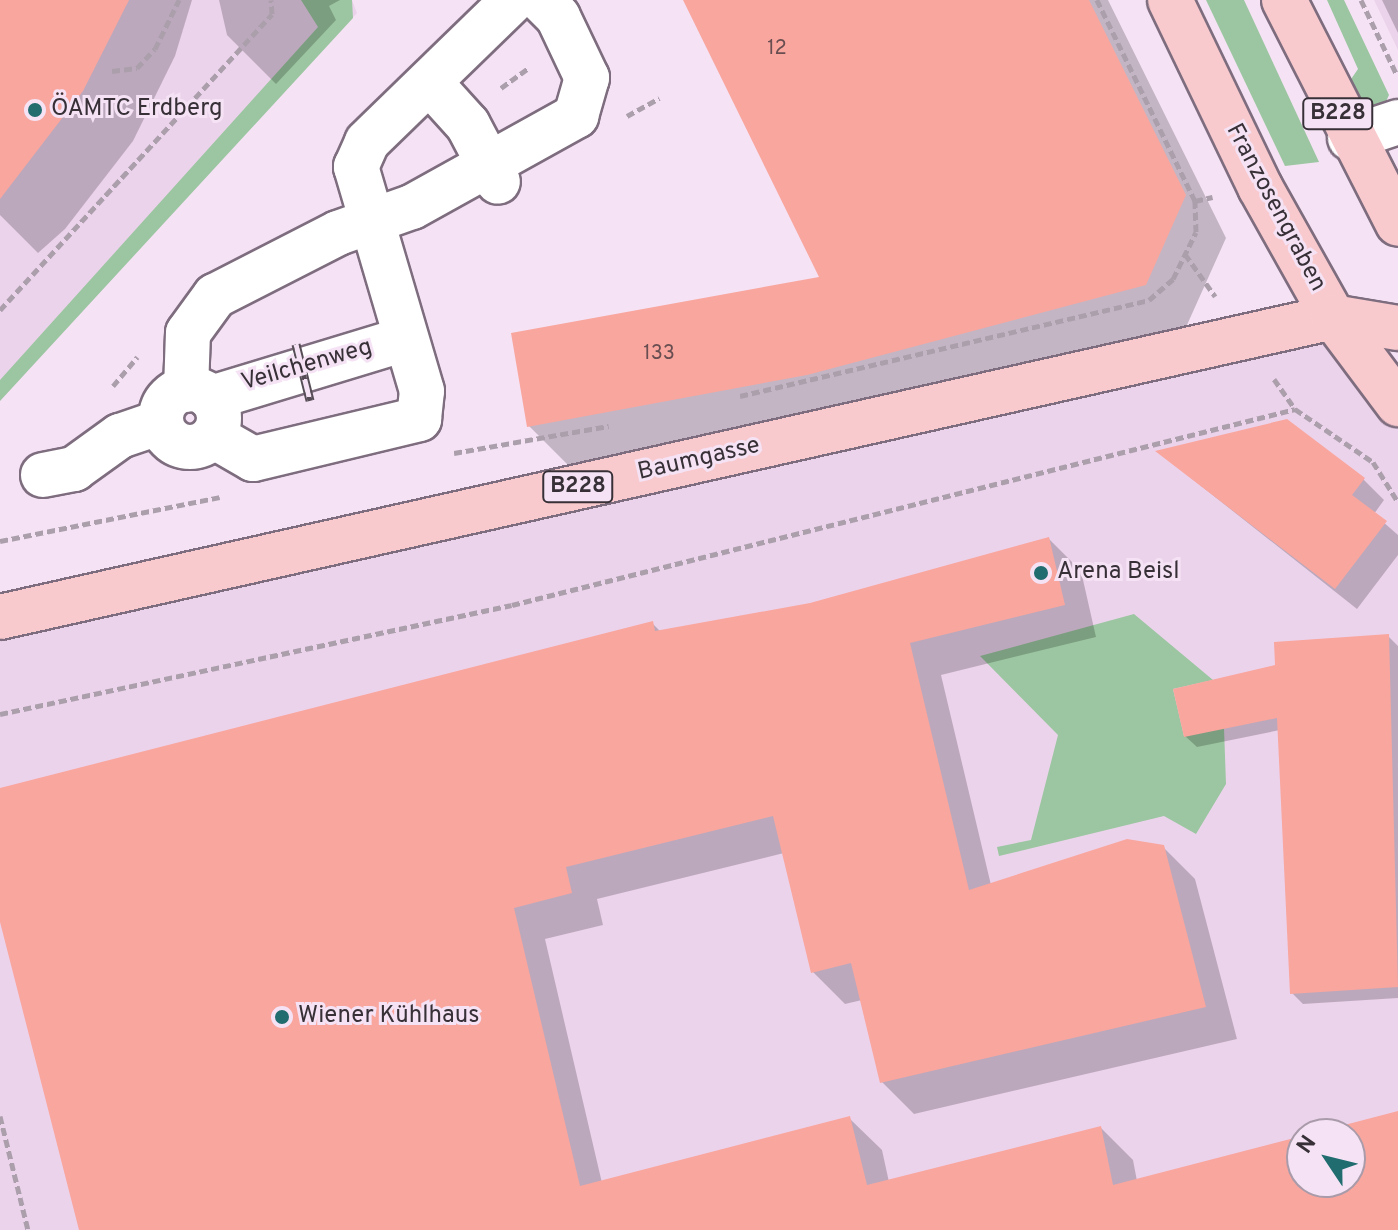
<!DOCTYPE html>
<meta charset="utf-8">
<style>
body{margin:0}
#map{position:relative;width:1398px;height:1230px;overflow:hidden;background:#f5e3f5;font-family:Overpass,sans-serif}
div>[style]{position:absolute}
[style*='--x']{left:calc(var(--x)*1px);top:calc(var(--y)*1px);width:calc(var(--w)*1px);rotate:calc(var(--a)*1deg)}
.built>*{inset:0;background:#ecd3ec}
.green>*{inset:0;background:#9cc6a1}
.shadow>*{inset:0;background:#0003}
.building>*{inset:0;background:#f9a69e}
.path>*{height:5px;margin-top:-2.5px;transform-origin:0;background:repeating-linear-gradient(90deg,#ac9fac 0 8px,transparent 0 12px)}
.roads{filter:drop-shadow(2px 0 #7e6d7e) drop-shadow(-2px 0 #7e6d7e) drop-shadow(0 2px #7e6d7e) drop-shadow(0 -2px #7e6d7e)}
.minor>*{height:44px;margin:-22px;padding:0 22px;transform-origin:22px;border-radius:22px;background:#fff}
.minor>.ring{margin:-22px;padding:0;box-sizing:content-box;background:none;border:44px solid #fff;border-radius:50%}
.major>*{height:44px;margin:-22px;padding:0 22px;transform-origin:22px;border-radius:22px;background:#f8cace}
.rail>*{height:9px;margin-top:-4.5px;transform-origin:0;background:repeating-linear-gradient(90deg,#f5e3f5 0 18px,#564d56 0 36px);box-sizing:border-box;border-block:2px solid #564d56}
.dots>*{width:22px;height:22px;translate:-50% -50%;box-sizing:border-box;border:4px solid #f5e3f5;border-radius:50%}
span{translate:-50% -50%;white-space:nowrap;text-align:center;line-height:1.15;-webkit-text-stroke:6px #f5e3f5;paint-order:stroke}
.number-label{font-size:20px;color:#684e51}
.number-label span{-webkit-text-stroke-width:0}
.shield-label span{padding:2px 6px;background:#f5e3f5;border:2px solid;border-radius:6px;-webkit-text-stroke-width:0}
.shield-label{font-size:22px;color:#373037;font-weight:700}
.poi-label{font-size:24px;color:#373037}
.left{translate:0 -50%;text-align:left}
.street-label{font-size:24px;color:#373037}
.north{position:absolute;left:1286px;top:1118px;width:80px;height:80px;box-sizing:border-box;background:#f5e3f5;border:2px solid #a99ba9;border-radius:50%;rotate:305deg;font-size:22px;font-weight:700;line-height:32px;text-align:center;color:#373037}
.north::after{content:'';display:block;margin:auto;width:28px;height:36px;background:#206c6f;clip-path:polygon(50% 0,100% 100%,50% 72%,0 100%)}
</style>
<div id="map">
<div class="built">
<div style="clip-path:polygon(0 0,352px 0,357px 13px,0 401px)"></div>
<div style="clip-path:polygon(1374px 0,1398px 0,1398px 50px)"></div>
<div style="clip-path:polygon(evenodd,1333px 317px,1398px 404px,1398px 1230px,0 1230px,0 617px,1333px 317px,1302px 1134px,1350px 1134px,1350px 1182px,1302px 1182px,1302px 1134px)"></div>
</div>
<div class="green">
<div style="clip-path:polygon(301px 0,352px 0,353px 18px,0 401px,0 380px,318px 27px)"></div>
<div style="clip-path:polygon(1206px 0,1244px 0,1319px 162px,1285px 166px)"></div>
<div style="clip-path:polygon(1327px 0,1344px 0,1389px 95px,1382px 110px,1364px 117px,1347px 85px,1358px 69px)"></div>
<div style="clip-path:polygon(1134px 614px,1213px 680px,1173px 689px,1184px 736px,1224px 728px,1226px 784px,1196px 834px,1164px 816px,999px 856px,997px 847px,1031px 840px,1058px 735px,980px 656px)"></div>
</div>
<div class="shadow">
<div style="clip-path:polygon(0 0,192px 0,175px 56px,133px 141px,65px 229px,38px 253px,0 215px)"></div>
<div style="clip-path:polygon(219px 0,340px 0,329px 6px,336px 20px,276px 84px,227px 35px)"></div>
<div style="clip-path:polygon(687px 0,1108px 0,1226px 238px,1187px 325px,849px 415px,570px 467px,529px 426px,822px 278px)"></div>
<div style="clip-path:polygon(1382px 0,1398px 0,1398px 33px)"></div>
<div style="clip-path:polygon(1158px 452px,1363px 479px,1384px 500px,1374px 514px,1398px 535px,1398px 555px,1357px 609px)"></div>
<div style="clip-path:polygon(1049px 539px,1081px 571px,1096px 637px,941px 675px,991px 885px,1163px 847px,1195px 879px,1237px 1039px,914px 1114px,882px 1082px,862px 1000px,845px 1004px,813px 972px,784px 853px,597px 899px,603px 925px,545px 939px,602px 1183px,849px 1118px,882px 1150px,889px 1182px,1101px 1128px,1133px 1160px,1137px 1181px,1302px 1139px,1302px 1182px,1350px 1182px,1350px 1134px,1322px 1134px,1398px 1115px,1398px 1230px,81px 1230px,0 914px,0 790px,652px 623px,661px 632px,811px 605px)"></div>
<div style="clip-path:polygon(1388px 636px,1398px 646px,1398px 998px,1303px 1004px,1292px 993px,1280px 730px,1197px 747px,1185px 736px)"></div>
</div>
<div class="building">
<div style="clip-path:polygon(0 0,129px 0,83px 91px,0 199px)"></div>
<div style="clip-path:polygon(683px 0,1089px 0,1186px 195px,1146px 285px,807px 375px,527px 427px,511px 333px,819px 277px)"></div>
<div style="clip-path:polygon(1287px 419px,1365px 478px,1352px 495px,1387px 521px,1335px 589px,1155px 451px)"></div>
<div style="clip-path:polygon(1049px 537px,1065px 605px,910px 643px,969px 890px,1127px 839px,1164px 845px,1206px 1007px,880px 1083px,851px 963px,811px 973px,773px 816px,566px 867px,572px 893px,514px 908px,580px 1186px,850px 1116px,867px 1185px,1101px 1126px,1113px 1185px,1302px 1136px,1302px 1182px,1350px 1182px,1350px 1134px,1310px 1134px,1398px 1111px,1398px 1230px,79px 1230px,0 922px,0 788px,653px 621px,655px 631px,810px 603px)"></div>
<div style="clip-path:polygon(1389px 634px,1398px 987px,1290px 994px,1277px 718px,1184px 737px,1173px 689px,1275px 665px,1274px 642px)"></div>
</div>
<div class="path">
<div style="--x:1361;--y:0;--w:83;--a:64.4"></div>
<div style="--x:112;--y:71;--w:25;--a:-7"></div>
<div style="--x:137;--y:68;--w:26;--a:-47"></div>
<div style="--x:155;--y:49;--w:55;--a:-63.9"></div>
<div style="--x:501;--y:88;--w:34;--a:-36"></div>
<div style="--x:627;--y:116;--w:37;--a:-29"></div>
<div style="--x:1195;--y:201;--w:18;--a:-13"></div>
<div style="--x:1185;--y:254;--w:52;--a:54.5"></div>
<div style="--x:0;--y:310;--w:402;--a:-47.4"></div>
<div style="--x:272;--y:14;--w:14;--a:-94"></div>
<div style="--x:1274;--y:379;--w:37;--a:55"></div>
<div style="--x:1295;--y:409;--w:94;--a:34.2"></div>
<div style="--x:1373;--y:462;--w:47;--a:58"></div>
<div style="--x:113;--y:386;--w:38;--a:-50"></div>
<div style="--x:740;--y:396;--w:420;--a:-13.2"></div>
<div style="--x:1149;--y:300;--w:32;--a:-41"></div>
<div style="--x:1173;--y:279;--w:52;--a:-63.9"></div>
<div style="--x:1196;--y:232;--w:31;--a:-92"></div>
<div style="--x:1195;--y:201;--w:224;--a:-116"></div>
<div style="--x:454;--y:453;--w:157;--a:-9.9"></div>
<div style="--x:0;--y:541;--w:224;--a:-11.3"></div>
<div style="--x:0;--y:714;--w:523;--a:-12.02"></div>
<div style="--x:512;--y:605;--w:807;--a:-14.05"></div>
<div style="--x:0;--y:1116;--w:117;--a:76.2"></div>
</div>
<div class="roads">
<div class="minor">
<div style="--x:431;--y:84;--w:55;--a:47.9"></div>
<div style="--x:468;--y:125;--w:64;--a:62.2"></div>
<div style="--x:1350;--y:138;--w:51;--a:-18.4"></div>
<div class="ring" style="left:161px;top:389px;width:14px;height:14px"></div>
<div style="--x:186;--y:390;--w:57;--a:-88"></div>
<div style="--x:188;--y:333;--w:46;--a:-53.9"></div>
<div style="--x:215;--y:296;--w:138;--a:-27.1"></div>
<div style="--x:338;--y:233;--w:78;--a:-19.4"></div>
<div style="--x:412;--y:207;--w:188;--a:-29"></div>
<div style="--x:576;--y:116;--w:40;--a:-74"></div>
<div style="--x:587;--y:78;--w:68;--a:-115.4"></div>
<div style="--x:558;--y:17;--w:24;--a:-135"></div>
<div style="--x:211;--y:398;--w:203;--a:-16.9"></div>
<div style="--x:213;--y:436;--w:46;--a:29.9"></div>
<div style="--x:253;--y:459;--w:171;--a:-13.5"></div>
<div style="--x:419;--y:419;--w:28;--a:-84"></div>
<div style="--x:422;--y:391;--w:234;--a:-106.4"></div>
<div style="--x:356;--y:167;--w:27;--a:-66"></div>
<div style="--x:367;--y:142;--w:204;--a:-44.2"></div>
<div style="--x:43;--y:475;--w:32;--a:-11"></div>
<div style="--x:74;--y:469;--w:57;--a:-35.7"></div>
<div style="--x:120;--y:436;--w:43;--a:-18.9"></div>
</div>
<div class="major">
<div style="--x:1170;--y:0;--w:208;--a:64.3"></div>
<div style="--x:1260;--y:187;--w:149;--a:60.7"></div>
<div style="--x:1333;--y:317;--w:109;--a:53.2"></div>
<div style="--x:1284;--y:0;--w:251;--a:63"></div>
<div style="--x:0;--y:617;--w:1366;--a:-12.68"></div>
<div style="--x:1333;--y:317;--w:66;--a:9.6"></div>
</div>
</div>
<div class="rail">
<div style="--x:296;--y:344;--w:58;--a:76"></div>
</div>
<div class="dots">
<div style="left:35px;top:110px;background:#206c6f"></div>
<div style="left:1041px;top:573px;background:#206c6f"></div>
<div style="left:282px;top:1017px;background:#206c6f"></div>
</div>
<div class="number-label">
<span style="left:777px;top:49px">12</span>
<span style="left:659px;top:354px">133</span>
</div>
<div class="shield-label">
<span style="left:1338px;top:114px">B228</span>
<span style="left:578px;top:487px">B228</span>
</div>
<div class="poi-label">
<span class="left" style="left:51px;top:110px">ÖAMTC Erdberg</span>
<span class="left" style="left:1057px;top:573px">Arena Beisl</span>
<span class="left" style="left:298px;top:1017px">Wiener Kühlhaus</span>
</div>
<div class="street-label">
<span style="left:1275px;top:208px;rotate:62deg">Franzosengraben</span>
<span style="left:307px;top:366px;rotate:-16deg">Veilchenweg</span>
<span style="left:699px;top:460px;rotate:-13deg">Baumgasse</span>
</div>
<div class="north">N</div>
</div>
